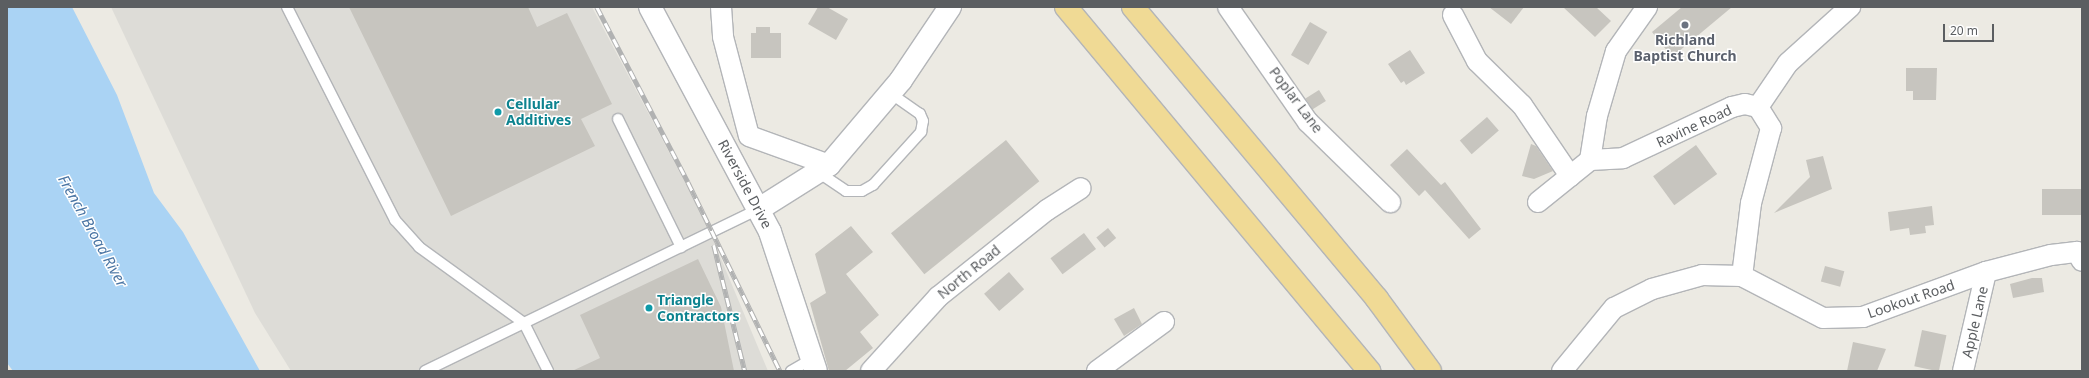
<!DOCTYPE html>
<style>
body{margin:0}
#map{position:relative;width:2089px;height:378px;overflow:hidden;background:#eceae3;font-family:"Noto Sans",sans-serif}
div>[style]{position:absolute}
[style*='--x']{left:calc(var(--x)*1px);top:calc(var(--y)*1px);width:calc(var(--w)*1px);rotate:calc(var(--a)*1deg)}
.industrial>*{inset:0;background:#dddcd7}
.water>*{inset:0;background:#aad3f4}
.building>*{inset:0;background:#c7c5bf;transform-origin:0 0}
.roads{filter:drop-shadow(1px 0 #b3b5b8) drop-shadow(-1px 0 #b3b5b8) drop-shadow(0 1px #b3b5b8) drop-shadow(0 -1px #b3b5b8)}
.lane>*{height:10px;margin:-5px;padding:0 5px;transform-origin:5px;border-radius:5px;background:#fff}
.street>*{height:20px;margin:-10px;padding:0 10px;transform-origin:10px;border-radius:10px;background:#fff}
.secondary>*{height:22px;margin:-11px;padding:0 11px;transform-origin:11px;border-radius:11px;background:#fff}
.highway>*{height:22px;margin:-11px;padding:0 11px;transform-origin:11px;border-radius:11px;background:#f0da95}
.rail>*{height:4.5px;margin-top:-2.25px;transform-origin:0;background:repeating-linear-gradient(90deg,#fff 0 9px,#b1b2b2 0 18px);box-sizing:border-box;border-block:1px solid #b1b2b2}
.dots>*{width:11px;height:11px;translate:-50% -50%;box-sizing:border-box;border:2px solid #fff;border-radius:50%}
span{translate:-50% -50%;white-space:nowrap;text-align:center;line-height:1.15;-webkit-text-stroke:3px #fff;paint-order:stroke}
.worship-label{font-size:14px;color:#5b616d;font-weight:700}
.street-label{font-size:14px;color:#5b5e61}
.culture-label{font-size:14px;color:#0d838f;font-weight:700}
.left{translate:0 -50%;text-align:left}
.water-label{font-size:15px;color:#4a75a4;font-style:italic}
.frame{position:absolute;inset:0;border:8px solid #5b5e61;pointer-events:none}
.scale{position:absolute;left:1943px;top:24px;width:51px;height:18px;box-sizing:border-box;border:2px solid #5b5e61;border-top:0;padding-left:5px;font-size:12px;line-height:14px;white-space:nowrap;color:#5b5e61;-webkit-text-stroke:3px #fff;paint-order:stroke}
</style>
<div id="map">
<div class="industrial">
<div style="clip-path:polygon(111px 7px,592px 7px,704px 218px,768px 371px,291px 371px,255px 313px)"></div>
</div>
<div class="water">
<div style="clip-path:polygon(7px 7px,72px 7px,117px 95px,154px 193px,183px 232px,260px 371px,13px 371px,7px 363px)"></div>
</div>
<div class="building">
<div style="clip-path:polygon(349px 7px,528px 7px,537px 27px,567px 13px,612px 104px,581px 119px,595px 146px,451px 216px)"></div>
<div style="clip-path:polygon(818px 7px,827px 7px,848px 19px,836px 40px,808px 24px)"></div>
<div style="clip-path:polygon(1489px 7px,1524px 7px,1511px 24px)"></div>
<div style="clip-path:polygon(1563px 7px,1596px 7px,1611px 21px,1595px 37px)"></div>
<div style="clip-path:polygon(1682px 7px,1732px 7px,1672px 57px,1652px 32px)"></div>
<div style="left:1310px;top:22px;width:20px;height:38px;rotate:30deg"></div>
<div style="clip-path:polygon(756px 27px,770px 27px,770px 33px,781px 33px,781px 58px,751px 58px,751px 33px,756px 33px)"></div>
<div style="clip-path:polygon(1410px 50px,1425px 73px,1406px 85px,1404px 81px,1401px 83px,1388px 64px)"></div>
<div style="clip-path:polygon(1906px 68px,1937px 68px,1936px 100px,1913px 100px,1913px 91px,1906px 91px)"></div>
<div style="left:1319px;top:90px;width:13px;height:16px;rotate:58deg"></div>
<div style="left:1487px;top:117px;width:18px;height:36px;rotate:49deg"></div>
<div style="left:1006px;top:140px;width:53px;height:148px;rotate:51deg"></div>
<div style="clip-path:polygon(1531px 144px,1536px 146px,1553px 171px,1534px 179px,1522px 176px)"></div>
<div style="left:1696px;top:145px;width:36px;height:53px;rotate:54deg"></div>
<div style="clip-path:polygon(1407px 149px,1441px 185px,1445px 182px,1481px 229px,1469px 239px,1425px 190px,1419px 196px,1390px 165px)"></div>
<div style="clip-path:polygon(1823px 156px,1832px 189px,1774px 213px,1810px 177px,1806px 160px)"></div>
<div style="left:2082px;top:189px;width:26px;height:40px;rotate:90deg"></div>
<div style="clip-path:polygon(1932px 206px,1934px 225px,1925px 226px,1926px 233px,1910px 235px,1909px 228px,1890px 231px,1888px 212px)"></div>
<div style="clip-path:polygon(851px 226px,873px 252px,846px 274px,879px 315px,860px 332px,873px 348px,845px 371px,829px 371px,810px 303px,826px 293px,815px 254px)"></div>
<div style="left:1108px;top:228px;width:13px;height:15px;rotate:51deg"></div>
<div style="left:1084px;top:233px;width:20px;height:42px;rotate:53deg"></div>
<div style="clip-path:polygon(698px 259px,721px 307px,734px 371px,572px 371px,600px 358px,580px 315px)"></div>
<div style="left:1825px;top:266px;width:20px;height:16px;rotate:15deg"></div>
<div style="left:1009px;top:272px;width:23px;height:33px;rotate:49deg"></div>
<div style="clip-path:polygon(2032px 278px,2042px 278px,2044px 292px,2013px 298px,2010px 284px)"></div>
<div style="clip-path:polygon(1134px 308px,1142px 324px,1124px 336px,1114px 319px)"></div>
<div style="left:1922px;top:330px;width:25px;height:37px;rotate:12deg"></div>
<div style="clip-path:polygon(1853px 342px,1886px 349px,1877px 371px,1847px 371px)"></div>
</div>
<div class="roads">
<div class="lane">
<div style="--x:287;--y:7;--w:239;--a:63.1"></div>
<div style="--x:395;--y:220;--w:36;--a:48"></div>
<div style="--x:419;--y:247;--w:130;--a:35.9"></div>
<div style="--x:524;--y:323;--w:54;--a:63.4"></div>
<div style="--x:618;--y:119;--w:143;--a:63.8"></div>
<div style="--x:818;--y:172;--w:34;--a:34"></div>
<div style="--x:846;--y:191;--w:16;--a:0"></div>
<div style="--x:862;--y:191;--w:13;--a:-29"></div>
<div style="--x:873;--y:185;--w:72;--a:-47.8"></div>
<div style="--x:921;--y:132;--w:11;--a:-80"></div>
<div style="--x:923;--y:121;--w:8;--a:-113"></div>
<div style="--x:920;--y:114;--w:37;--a:-145"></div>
<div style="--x:425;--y:371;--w:371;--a:-25.9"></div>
<div style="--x:791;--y:371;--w:24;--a:-30"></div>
</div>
<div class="street">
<div style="--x:721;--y:7;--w:30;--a:86"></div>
<div style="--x:723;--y:37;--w:102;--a:75.3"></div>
<div style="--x:749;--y:136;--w:85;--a:19.9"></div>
<div style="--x:1228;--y:7;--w:140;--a:55.2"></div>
<div style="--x:1308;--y:122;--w:115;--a:44.3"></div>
<div style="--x:1453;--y:15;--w:52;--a:62.4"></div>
<div style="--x:1477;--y:61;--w:63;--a:44.4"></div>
<div style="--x:1522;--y:105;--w:86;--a:55.9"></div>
<div style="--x:1758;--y:107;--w:53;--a:-55.7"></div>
<div style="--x:1788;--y:63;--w:84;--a:-42.1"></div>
<div style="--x:1590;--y:160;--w:33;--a:-3"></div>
<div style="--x:1623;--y:158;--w:120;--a:-25.1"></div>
<div style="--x:1732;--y:107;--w:13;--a:-13"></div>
<div style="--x:1745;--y:104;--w:13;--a:13"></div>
<div style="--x:1758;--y:107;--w:25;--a:58"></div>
<div style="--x:1771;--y:128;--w:78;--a:104.9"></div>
<div style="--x:1751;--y:203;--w:74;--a:97"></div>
<div style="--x:1538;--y:202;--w:67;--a:-38.9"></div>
<div style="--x:1590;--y:160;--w:45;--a:-81"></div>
<div style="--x:1597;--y:116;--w:68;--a:-73.7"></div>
<div style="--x:1616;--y:51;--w:54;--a:-54.8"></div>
<div style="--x:871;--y:371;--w:100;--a:-47.8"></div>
<div style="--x:938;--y:297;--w:139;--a:-38.6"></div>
<div style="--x:1047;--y:210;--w:40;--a:-32.9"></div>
<div style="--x:1097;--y:371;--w:83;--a:-36.2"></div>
<div style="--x:1562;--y:371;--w:82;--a:-50.5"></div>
<div style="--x:1614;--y:308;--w:42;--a:-26.6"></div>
<div style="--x:1652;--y:289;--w:52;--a:-15.6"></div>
<div style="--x:1702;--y:275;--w:40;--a:1.4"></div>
<div style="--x:1742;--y:276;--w:91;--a:27.4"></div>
<div style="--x:1823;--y:318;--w:40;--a:-1.4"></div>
<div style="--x:1863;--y:317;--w:131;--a:-20.1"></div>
<div style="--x:1986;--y:272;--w:67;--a:-14.7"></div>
<div style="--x:2051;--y:255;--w:26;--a:-7"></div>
<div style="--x:2077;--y:252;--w:10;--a:61"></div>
<div style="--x:1963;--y:371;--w:102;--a:-76.9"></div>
</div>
<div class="secondary">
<div style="--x:650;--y:7;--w:255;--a:61.9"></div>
<div style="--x:770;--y:232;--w:146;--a:71.7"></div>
<div style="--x:759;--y:209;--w:83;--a:-32.2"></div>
<div style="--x:829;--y:165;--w:111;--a:-49.7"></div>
<div style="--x:901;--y:80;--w:88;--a:-56.1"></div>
</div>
<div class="highway">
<div style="--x:1066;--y:7;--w:474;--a:50.2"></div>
<div style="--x:1133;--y:7;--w:381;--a:50.1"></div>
<div style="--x:1377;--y:299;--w:89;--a:53.6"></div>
</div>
</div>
<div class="rail">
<div style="--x:597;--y:7;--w:197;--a:62.5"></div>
<div style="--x:688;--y:182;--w:210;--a:64"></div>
<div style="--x:714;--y:245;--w:130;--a:76.2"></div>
</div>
<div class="dots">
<div style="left:1685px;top:25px;background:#6b7280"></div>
<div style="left:498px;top:112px;background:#0f9aa8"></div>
<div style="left:649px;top:308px;background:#0f9aa8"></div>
</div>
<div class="worship-label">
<span style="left:1685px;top:48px">Richland<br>Baptist Church</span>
</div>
<div class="street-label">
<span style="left:1296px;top:100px;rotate:53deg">Poplar Lane</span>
<span style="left:1694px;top:126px;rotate:-25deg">Ravine Road</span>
<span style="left:745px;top:184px;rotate:62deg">Riverside Drive</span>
<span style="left:969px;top:272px;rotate:-39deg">North Road</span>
<span style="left:1911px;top:299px;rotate:-19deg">Lookout Road</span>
<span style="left:1975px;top:322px;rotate:-77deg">Apple Lane</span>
</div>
<div class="culture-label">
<span class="left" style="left:506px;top:112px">Cellular<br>Additives</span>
<span class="left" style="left:657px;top:308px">Triangle<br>Contractors</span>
</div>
<div class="water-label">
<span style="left:93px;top:231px;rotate:61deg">French Broad River</span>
</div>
<div class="frame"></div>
<div class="scale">20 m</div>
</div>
